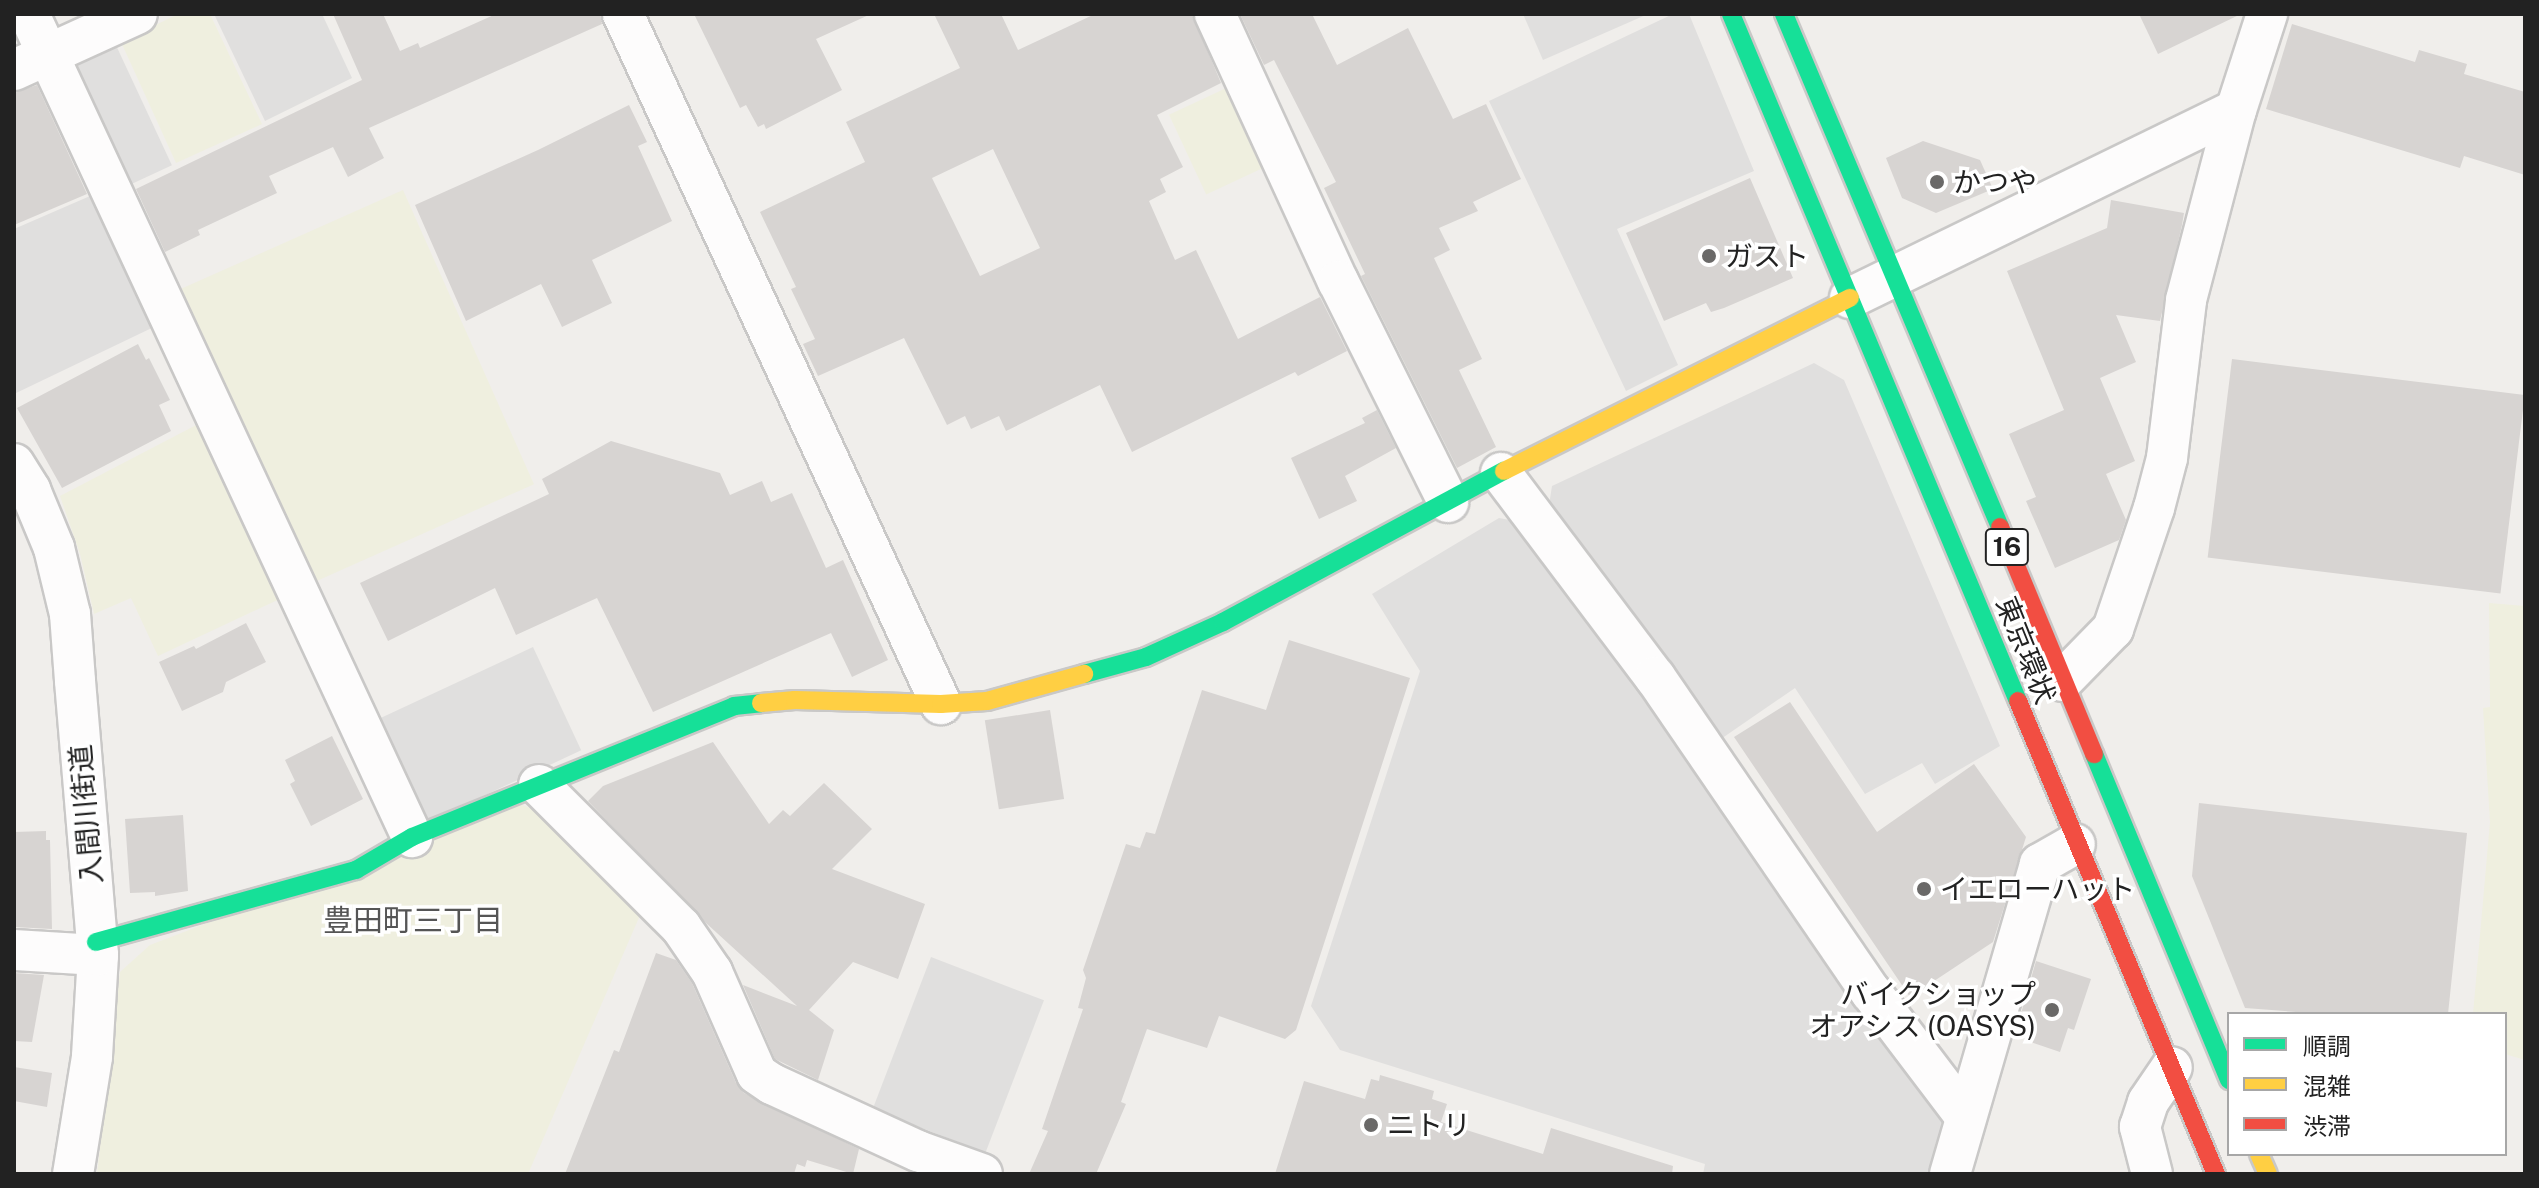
<!DOCTYPE html>
<meta charset="utf-8">
<style>
body{margin:0}
#map{position:relative;width:2539px;height:1188px;overflow:hidden;background:#f0eeeb;font-family:"Public Sans","Noto Sans JP",sans-serif}
div>[style]{position:absolute}
[style*='--x']{left:calc(var(--x)*1px);top:calc(var(--y)*1px);width:calc(var(--w)*1px);rotate:calc(var(--a)*1deg)}
.farmland>*{inset:0;background:#efefdf;transform-origin:0 0}
.parking>*{inset:0;background:#e0dfde;transform-origin:0 0}
.building>*{inset:0;background:#d7d4d2;transform-origin:0 0}
.roads{filter:drop-shadow(2px 0 #c9c8c7) drop-shadow(-2px 0 #c9c8c7) drop-shadow(0 2px #c9c8c7) drop-shadow(0 -2px #c9c8c7)}
.street>*{height:40px;margin:-20px;padding:0 20px;transform-origin:20px;border-radius:20px;background:#fdfcfc}
.fast>*{height:18px;margin:-9px;padding:0 9px;transform-origin:9px;border-radius:9px;background:#16e098}
.slow>*{height:18px;margin:-9px;padding:0 9px;transform-origin:9px;border-radius:9px;background:#ffcf43}
.jam>*{height:18px;margin:-9px;padding:0 9px;transform-origin:9px;border-radius:9px;background:#f24e42}
.dots>*{width:22px;height:22px;translate:-50% -50%;box-sizing:border-box;border:4px solid #fff;border-radius:50%}
span{translate:-50% -50%;white-space:nowrap;text-align:center;line-height:1.15;-webkit-text-stroke:7px #fff;paint-order:stroke}
.shield-label span{padding:2px 6px;background:#fff;border:2px solid;border-radius:6px;-webkit-text-stroke-width:0}
.shield-label{font-size:26px;color:#222;font-weight:700}
.poi-label{font-size:28px;color:#222}
.left{translate:0 -50%;text-align:left}
.right{translate:-100% -50%;text-align:right}
.street-label{font-size:28px;color:#222}
.neighbourhood-label{font-size:30px;color:#555}
.frame{position:absolute;inset:0;border:16px solid #222;pointer-events:none}
.legend{position:absolute;left:2227px;top:1012px;width:280px;height:144px;box-sizing:border-box;background:#fff;border:2px solid #a7a7a7;margin:0;padding:10px 14px;list-style:none;font-size:24px;color:#222}
.legend li{display:flex;align-items:center;gap:16px;height:40px}
.legend b{width:40px;border:2px solid #a7a7a7}
</style>
<div id="map">
<div class="farmland">
<div style="clip-path:polygon(178px 14px,210px 14px,262px 124px,176px 163px,121px 42px)"></div>
<div style="left:1237px;top:83px;width:88px;height:75px;rotate:65deg"></div>
<div style="left:403px;top:190px;width:322px;height:252px;rotate:66deg"></div>
<div style="clip-path:polygon(202px 422px,284px 597px,158px 656px,131px 598px,94px 614px,80px 554px,60px 496px)"></div>
<div style="clip-path:polygon(2489px 603px,2525px 606px,2525px 1060px,2505px 1054px,2505px 1014px,2473px 1014px,2490px 822px,2483px 708px,2490px 707px)"></div>
<div style="clip-path:polygon(519px 804px,544px 813px,641px 913px,528px 1174px,97px 1174px,120px 972px,150px 945px)"></div>
</div>
<div class="parking">
<div style="clip-path:polygon(214px 14px,322px 14px,352px 78px,265px 121px)"></div>
<div style="clip-path:polygon(1523px 14px,1648px 14px,1543px 60px)"></div>
<div style="clip-path:polygon(1673px 14px,1689px 14px,1754px 171px,1617px 229px,1678px 365px,1626px 391px,1489px 101px)"></div>
<div style="left:114px;top:41px;width:137px;height:51px;rotate:65deg"></div>
<div style="clip-path:polygon(97px 193px,158px 325px,14px 394px,14px 229px)"></div>
<div style="clip-path:polygon(1814px 363px,1844px 380px,2000px 746px,1935px 784px,1922px 763px,1865px 794px,1795px 688px,1718px 741px,1547px 518px,1552px 486px)"></div>
<div style="clip-path:polygon(1499px 518px,1520px 522px,1943px 1111px,1950px 1137px,1938px 1174px,1703px 1174px,1705px 1164px,1340px 1050px,1311px 1006px,1420px 671px,1372px 594px)"></div>
<div style="left:533px;top:647px;width:114px;height:177px;rotate:65deg"></div>
<div style="left:931px;top:957px;width:121px;height:163px;rotate:21deg"></div>
</div>
<div class="building">
<div style="clip-path:polygon(333px 14px,383px 14px,400px 51px,418px 43px,420px 48px,496px 14px,600px 14px,602px 24px,369px 128px,384px 158px,348px 177px,333px 147px,269px 176px,277px 193px,198px 230px,200px 235px,165px 252px,136px 189px,362px 80px)"></div>
<div style="clip-path:polygon(694px 14px,871px 14px,816px 39px,842px 90px,766px 129px,764px 124px,758px 127px,746px 105px,740px 108px)"></div>
<div style="clip-path:polygon(evenodd,934px 14px,1001px 14px,1018px 50px,1095px 14px,1192px 14px,1221px 83px,1157px 115px,1183px 167px,1160px 179px,1166px 192px,1149px 201px,1175px 260px,1196px 250px,1238px 339px,1320px 297px,1347px 351px,1298px 376px,1295px 372px,1132px 452px,1100px 385px,1006px 431px,999px 416px,971px 429px,965px 416px,947px 425px,904px 338px,818px 376px,803px 344px,815px 339px,791px 289px,796px 287px,760px 212px,865px 162px,846px 122px,960px 68px,934px 14px,993px 149px,1040px 248px,980px 276px,932px 178px,993px 149px)"></div>
<div style="clip-path:polygon(1240px 14px,1312px 14px,1337px 65px,1408px 28px,1453px 119px,1486px 104px,1521px 179px,1473px 202px,1478px 211px,1439px 228px,1450px 250px,1434px 258px,1482px 359px,1459px 370px,1496px 447px,1457px 468px,1361px 276px,1365px 274px,1324px 188px,1336px 182px,1274px 60px,1264px 65px)"></div>
<div style="clip-path:polygon(2139px 14px,2241px 14px,2158px 54px)"></div>
<div style="clip-path:polygon(2292px 24px,2415px 62px,2419px 50px,2467px 64px,2464px 74px,2525px 92px,2525px 175px,2464px 156px,2460px 168px,2266px 109px)"></div>
<div style="clip-path:polygon(37px 85px,87px 194px,14px 225px,14px 93px)"></div>
<div style="clip-path:polygon(629px 105px,647px 142px,638px 146px,672px 221px,592px 260px,612px 303px,562px 327px,541px 284px,466px 321px,415px 205px,538px 150px)"></div>
<div style="clip-path:polygon(1923px 141px,1980px 160px,1993px 189px,1936px 213px,1902px 198px,1886px 158px)"></div>
<div style="clip-path:polygon(1750px 178px,1793px 278px,1724px 308px,1711px 312px,1706px 303px,1664px 321px,1626px 233px)"></div>
<div style="clip-path:polygon(2111px 200px,2184px 213px,2182px 225px,2160px 321px,2116px 315px,2136px 362px,2100px 378px,2135px 461px,2106px 474px,2126px 520px,2119px 540px,2055px 568px,2026px 501px,2036px 497px,2009px 434px,2064px 410px,2007px 271px,2107px 228px)"></div>
<div style="clip-path:polygon(138px 344px,146px 360px,149px 358px,170px 400px,159px 405px,171px 431px,62px 488px,17px 408px)"></div>
<div style="left:2232px;top:359px;width:295px;height:200px;rotate:7deg"></div>
<div style="clip-path:polygon(1377px 410px,1396px 448px,1345px 476px,1357px 501px,1319px 519px,1291px 458px,1365px 423px,1362px 418px)"></div>
<div style="clip-path:polygon(611px 441px,720px 473px,730px 495px,762px 481px,771px 502px,792px 493px,826px 568px,843px 560px,888px 660px,852px 677px,831px 633px,653px 712px,597px 598px,516px 635px,495px 588px,388px 641px,360px 583px,549px 494px,542px 479px)"></div>
<div style="clip-path:polygon(246px 623px,266px 662px,226px 682px,223px 692px,182px 711px,159px 662px,194px 646px,196px 649px)"></div>
<div style="clip-path:polygon(1289px 640px,1410px 678px,1296px 1030px,1285px 1039px,1219px 1016px,1207px 1048px,1147px 1029px,1121px 1102px,1126px 1104px,1096px 1174px,1029px 1174px,1048px 1131px,1042px 1129px,1083px 1009px,1078px 1008px,1086px 978px,1083px 970px,1126px 844px,1140px 848px,1146px 832px,1155px 834px,1202px 690px,1266px 710px)"></div>
<div style="clip-path:polygon(1790px 702px,1877px 832px,1974px 764px,2026px 837px,1993px 942px,1910px 997px,1734px 737px)"></div>
<div style="left:1050px;top:710px;width:90px;height:66px;rotate:81deg"></div>
<div style="clip-path:polygon(332px 736px,363px 799px,311px 826px,290px 784px,295px 781px,285px 760px)"></div>
<div style="clip-path:polygon(713px 742px,769px 824px,783px 810px,790px 816px,824px 783px,872px 829px,832px 869px,925px 904px,898px 979px,853px 962px,809px 1010px,834px 1030px,818px 1080px,775px 1059px,743px 985px,797px 1006px,706px 923px,588px 801px,603px 786px)"></div>
<div style="clip-path:polygon(2199px 803px,2467px 833px,2448px 1014px,2322px 1014px,2245px 1008px,2192px 876px)"></div>
<div style="clip-path:polygon(183px 815px,188px 891px,155px 896px,155px 892px,130px 893px,125px 819px)"></div>
<div style="clip-path:polygon(46px 831px,46px 840px,50px 840px,52px 929px,14px 927px,14px 832px)"></div>
<div style="clip-path:polygon(656px 953px,676px 960px,692px 983px,736px 1083px,744px 1093px,859px 1149px,853px 1174px,807px 1160px,805px 1167px,797px 1164px,794px 1174px,565px 1174px,614px 1050px,619px 1052px)"></div>
<div style="clip-path:polygon(2036px 961px,2091px 979px,2074px 1030px,2068px 1028px,2060px 1052px,2028px 1041px,2035px 1021px,2020px 1017px)"></div>
<div style="clip-path:polygon(14px 973px,44px 975px,32px 1042px,14px 1041px)"></div>
<div style="clip-path:polygon(14px 1067px,52px 1073px,47px 1107px,14px 1101px)"></div>
<div style="clip-path:polygon(1380px 1075px,1434px 1091px,1432px 1099px,1447px 1104px,1441px 1122px,1543px 1154px,1551px 1128px,1673px 1166px,1672px 1174px,1275px 1174px,1304px 1081px,1365px 1099px,1371px 1079px,1379px 1081px)"></div>
</div>
<div class="roads">
<div class="street">
<div style="--x:29;--y:14;--w:908;--a:65.04"></div>
<div style="--x:623;--y:14;--w:760;--a:65.26"></div>
<div style="--x:1215;--y:14;--w:294;--a:65.3"></div>
<div style="--x:1338;--y:281;--w:247;--a:63.5"></div>
<div style="--x:14;--y:70;--w:135;--a:-24.5"></div>
<div style="--x:1850;--y:298;--w:429;--a:-26"></div>
<div style="--x:2236;--y:110;--w:101;--a:-72.1"></div>
<div style="--x:14;--y:464;--w:31;--a:58"></div>
<div style="--x:30;--y:490;--w:63;--a:67.5"></div>
<div style="--x:54;--y:548;--w:68;--a:76.4"></div>
<div style="--x:70;--y:614;--w:67;--a:85.7"></div>
<div style="--x:75;--y:681;--w:275;--a:85.2"></div>
<div style="--x:98;--y:955;--w:102;--a:93.4"></div>
<div style="--x:92;--y:1057;--w:119;--a:99.2"></div>
<div style="--x:1501;--y:473;--w:256;--a:53"></div>
<div style="--x:1655;--y:677;--w:382;--a:55.6"></div>
<div style="--x:1871;--y:992;--w:157;--a:52.8"></div>
<div style="--x:2062;--y:681;--w:73;--a:-45.6"></div>
<div style="--x:2113;--y:629;--w:128;--a:-71.3"></div>
<div style="--x:2154;--y:508;--w:52;--a:-75.4"></div>
<div style="--x:2167;--y:458;--w:159;--a:-83.1"></div>
<div style="--x:2186;--y:300;--w:196;--a:-75.3"></div>
<div style="--x:539;--y:785;--w:201;--a:45"></div>
<div style="--x:681;--y:927;--w:55;--a:55.4"></div>
<div style="--x:712;--y:972;--w:111;--a:66.2"></div>
<div style="--x:757;--y:1074;--w:18;--a:34"></div>
<div style="--x:772;--y:1084;--w:161;--a:24.7"></div>
<div style="--x:918;--y:1151;--w:68;--a:19.8"></div>
<div style="--x:14;--y:950;--w:84;--a:3.4"></div>
<div style="--x:1950;--y:1174;--w:323;--a:-73.8"></div>
<div style="--x:2040;--y:864;--w:40;--a:-29.7"></div>
<div style="--x:2152;--y:1174;--w:49;--a:-104.3"></div>
<div style="--x:2140;--y:1127;--w:26;--a:-72"></div>
<div style="--x:2148;--y:1102;--w:42;--a:-55.6"></div>
</div>
<div class="fast">
<div style="--x:1731;--y:14;--w:745;--a:67.33"></div>
<div style="--x:1784;--y:14;--w:557;--a:67.17"></div>
<div style="--x:1084;--y:674;--w:64;--a:-15.3"></div>
<div style="--x:1146;--y:657;--w:85;--a:-24.4"></div>
<div style="--x:1223;--y:622;--w:319;--a:-28.3"></div>
<div style="--x:2094;--y:754;--w:353;--a:67.5"></div>
<div style="--x:96;--y:942;--w:270;--a:-15.5"></div>
<div style="--x:356;--y:870;--w:65;--a:-30.5"></div>
<div style="--x:412;--y:837;--w:348;--a:-22.1"></div>
<div style="--x:734;--y:706;--w:27;--a:-6"></div>
</div>
<div class="slow">
<div style="--x:1504;--y:471;--w:387;--a:-26.6"></div>
<div style="--x:761;--y:703;--w:34;--a:-5"></div>
<div style="--x:795;--y:700;--w:146;--a:1.6"></div>
<div style="--x:941;--y:704;--w:46;--a:-3.7"></div>
<div style="--x:987;--y:701;--w:101;--a:-15.6"></div>
<div style="--x:2259;--y:1154;--w:22;--a:66"></div>
</div>
<div class="jam">
<div style="--x:2000;--y:527;--w:246;--a:67.5"></div>
<div style="--x:2018;--y:701;--w:513;--a:67.29"></div>
</div>
</div>
<div class="dots">
<div style="left:1937px;top:182px;background:#6a6968"></div>
<div style="left:1709px;top:256px;background:#6a6968"></div>
<div style="left:1924px;top:889px;background:#6a6968"></div>
<div style="left:2052px;top:1010px;background:#6a6968"></div>
<div style="left:1371px;top:1125px;background:#6a6968"></div>
</div>
<div class="shield-label">
<span style="left:2007px;top:547px">16</span>
</div>
<div class="poi-label">
<span class="left" style="left:1953px;top:182px">かつや</span>
<span class="left" style="left:1725px;top:256px">ガスト</span>
<span class="left" style="left:1940px;top:889px">イエローハット</span>
<span class="right" style="left:2036px;top:1010px">バイクショップ<br>オアシス (OASYS)</span>
<span class="left" style="left:1387px;top:1125px">ニトリ</span>
</div>
<div class="street-label">
<span style="left:2026px;top:650px;rotate:68deg">東京環状</span>
<span style="left:86px;top:814px;rotate:-95deg">入間川街道</span>
</div>
<div class="neighbourhood-label">
<span style="left:413px;top:920px">豊田町三丁目</span>
</div>
<div class="frame"></div>
<ul class="legend">
<li><b style="height:10px;background:#16e098"></b>順調</li>
<li><b style="height:10px;background:#ffcf43"></b>混雑</li>
<li><b style="height:10px;background:#f24e42"></b>渋滞</li>
</ul>
</div>
